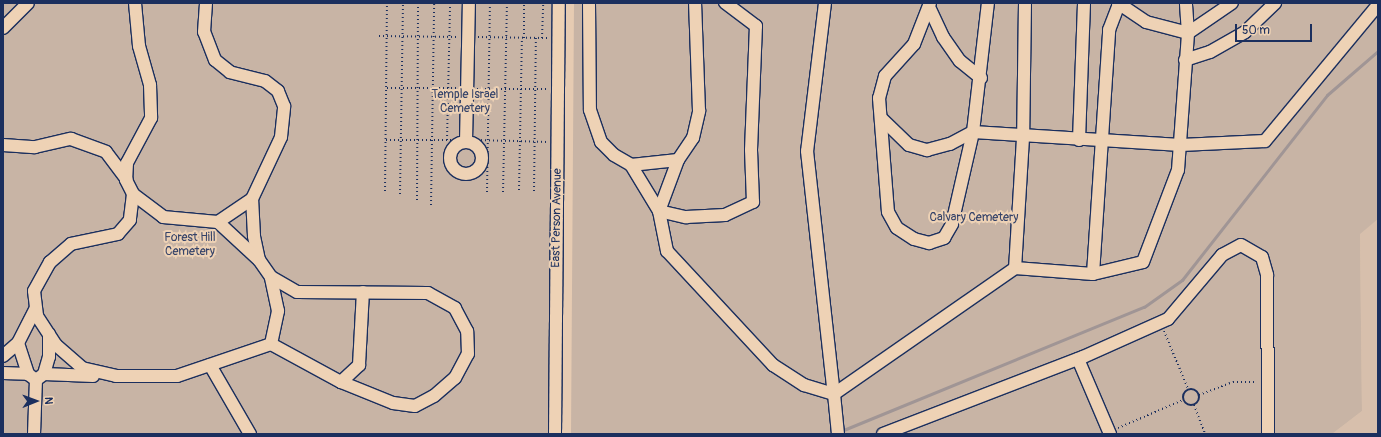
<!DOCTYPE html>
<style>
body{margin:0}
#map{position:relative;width:1381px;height:437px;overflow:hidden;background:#e6cbb2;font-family:Pangolin,sans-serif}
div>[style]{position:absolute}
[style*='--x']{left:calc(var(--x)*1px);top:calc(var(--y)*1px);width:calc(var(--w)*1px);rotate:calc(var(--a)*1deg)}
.built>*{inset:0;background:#d7bfac}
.green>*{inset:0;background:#c8b4a5;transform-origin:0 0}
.stream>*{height:3px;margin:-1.5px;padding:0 1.5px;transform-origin:1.5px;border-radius:1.5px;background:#a09595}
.path>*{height:2px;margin-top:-1px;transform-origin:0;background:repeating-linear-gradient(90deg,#1b2f5e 0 1px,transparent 0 4px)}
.path>.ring{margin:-1px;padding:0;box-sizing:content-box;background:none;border:2px solid #1b2f5e;border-radius:50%}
.roads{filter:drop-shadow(1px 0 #1b2f5e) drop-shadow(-1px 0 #1b2f5e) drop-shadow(0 1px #1b2f5e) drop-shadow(0 -1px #1b2f5e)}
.minor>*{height:12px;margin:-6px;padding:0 6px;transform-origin:6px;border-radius:6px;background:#eed2b5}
.minor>.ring{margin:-6px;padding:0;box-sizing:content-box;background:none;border:12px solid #eed2b5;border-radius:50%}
span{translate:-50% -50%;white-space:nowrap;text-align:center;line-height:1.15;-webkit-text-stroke:4px #eed2b5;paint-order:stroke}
.park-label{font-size:12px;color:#354369}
.street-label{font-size:12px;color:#1b2f5e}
.frame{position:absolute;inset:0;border:4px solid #1b2f5e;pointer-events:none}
.north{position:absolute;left:16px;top:381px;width:40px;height:40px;-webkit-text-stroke:3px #eed2b5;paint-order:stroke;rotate:89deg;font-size:11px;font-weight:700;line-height:16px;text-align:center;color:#1b2f5e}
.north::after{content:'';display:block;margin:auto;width:14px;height:18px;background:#1b2f5e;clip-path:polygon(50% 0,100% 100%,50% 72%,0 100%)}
.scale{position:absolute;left:1235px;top:24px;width:77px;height:18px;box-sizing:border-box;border:2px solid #1b2f5e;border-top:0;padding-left:5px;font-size:12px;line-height:14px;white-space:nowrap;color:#1b2f5e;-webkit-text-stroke:3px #eed2b5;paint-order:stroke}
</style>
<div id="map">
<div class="built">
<div style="clip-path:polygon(1378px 219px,1378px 434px,1332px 434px,1362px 411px,1360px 233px)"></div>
</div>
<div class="green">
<div style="left:3px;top:3px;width:554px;height:431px"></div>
<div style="clip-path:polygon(574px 3px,1378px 3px,1378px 219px,1360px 234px,1362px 411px,1332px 434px,571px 434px)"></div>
</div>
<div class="stream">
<div style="--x:841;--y:431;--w:327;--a:-22.3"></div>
<div style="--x:1144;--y:307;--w:47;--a:-35.4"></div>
<div style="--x:1182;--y:280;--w:235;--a:-51.9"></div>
<div style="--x:1327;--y:95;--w:67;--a:-40.8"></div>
</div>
<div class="path">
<div style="--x:379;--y:36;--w:79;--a:0.7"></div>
<div style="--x:478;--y:37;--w:70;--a:0.8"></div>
<div style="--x:524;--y:38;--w:35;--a:-90"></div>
<div style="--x:542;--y:38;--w:35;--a:-88"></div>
<div style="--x:387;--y:88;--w:69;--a:0"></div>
<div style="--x:477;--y:89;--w:71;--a:0"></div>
<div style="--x:386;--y:140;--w:69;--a:0"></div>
<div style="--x:447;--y:140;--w:137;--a:-88.7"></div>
<div style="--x:477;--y:140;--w:70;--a:1.6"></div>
<div style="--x:519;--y:190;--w:152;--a:-88.9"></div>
<div style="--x:385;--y:191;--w:188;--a:-89.4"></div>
<div style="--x:534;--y:191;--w:153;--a:-89.3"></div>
<div style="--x:487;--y:192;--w:189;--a:-89.1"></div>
<div style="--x:503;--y:192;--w:189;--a:-88.8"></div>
<div style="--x:400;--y:194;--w:191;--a:-89.1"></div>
<div style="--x:417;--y:200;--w:197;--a:-89.7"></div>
<div style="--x:431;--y:205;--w:202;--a:-89.1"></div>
<div style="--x:1164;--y:331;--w:63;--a:67.5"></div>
<div class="ring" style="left:1183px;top:389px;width:14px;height:14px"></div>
<div style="--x:1199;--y:395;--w:36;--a:-21"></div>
<div style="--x:1233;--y:382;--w:24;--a:0"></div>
<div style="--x:1194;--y:405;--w:31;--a:69"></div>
<div style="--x:1118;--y:428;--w:71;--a:-23.3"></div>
</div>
<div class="roads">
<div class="minor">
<div style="--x:135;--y:3;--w:43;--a:84.7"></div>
<div style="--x:139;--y:46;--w:41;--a:74.2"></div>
<div style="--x:150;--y:85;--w:33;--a:88"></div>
<div style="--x:151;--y:118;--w:51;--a:118.1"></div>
<div style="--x:127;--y:163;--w:17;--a:93"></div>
<div style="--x:126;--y:180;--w:16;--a:63"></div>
<div style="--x:133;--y:194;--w:26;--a:97"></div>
<div style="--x:130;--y:220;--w:18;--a:131"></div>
<div style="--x:118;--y:234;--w:48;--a:168"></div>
<div style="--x:71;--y:244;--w:28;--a:139"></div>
<div style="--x:50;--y:262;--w:33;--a:119"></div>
<div style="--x:34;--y:291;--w:25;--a:83"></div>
<div style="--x:37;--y:316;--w:35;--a:57"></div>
<div style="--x:56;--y:345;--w:35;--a:41"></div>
<div style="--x:82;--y:368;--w:35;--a:13"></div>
<div style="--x:116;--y:376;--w:61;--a:0"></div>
<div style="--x:177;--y:376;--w:99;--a:-18.8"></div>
<div style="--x:271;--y:344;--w:34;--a:-78"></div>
<div style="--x:278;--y:311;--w:35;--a:-102"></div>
<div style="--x:271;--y:277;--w:21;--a:-125"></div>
<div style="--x:259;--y:260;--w:25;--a:-102"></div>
<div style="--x:254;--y:236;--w:37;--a:-93"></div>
<div style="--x:252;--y:199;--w:68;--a:-64.9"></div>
<div style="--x:281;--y:137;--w:31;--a:-84"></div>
<div style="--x:284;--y:106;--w:16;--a:-112"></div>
<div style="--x:278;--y:91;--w:16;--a:-142"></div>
<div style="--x:265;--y:81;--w:36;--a:-166"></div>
<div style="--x:230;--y:72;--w:19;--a:-141"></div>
<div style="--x:215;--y:60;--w:30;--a:-111"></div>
<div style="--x:204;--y:32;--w:29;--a:-86"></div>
<div style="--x:589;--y:3;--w:107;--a:89.5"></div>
<div style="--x:590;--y:110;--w:34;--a:71"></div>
<div style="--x:601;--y:142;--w:18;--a:45"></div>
<div style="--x:614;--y:155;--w:20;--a:30"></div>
<div style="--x:631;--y:165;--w:47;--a:-6.1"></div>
<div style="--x:678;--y:160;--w:27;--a:-56"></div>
<div style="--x:693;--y:138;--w:28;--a:-77"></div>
<div style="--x:699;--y:111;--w:108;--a:-92.1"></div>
<div style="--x:825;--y:3;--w:149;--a:96.9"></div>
<div style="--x:807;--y:151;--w:244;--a:83.7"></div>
<div style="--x:834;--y:394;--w:221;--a:-34.8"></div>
<div style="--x:930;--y:3;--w:44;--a:111.3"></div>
<div style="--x:914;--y:44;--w:43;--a:132.2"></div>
<div style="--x:885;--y:76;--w:23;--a:105"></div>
<div style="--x:879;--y:98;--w:114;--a:85.5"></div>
<div style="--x:888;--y:212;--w:18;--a:61"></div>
<div style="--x:897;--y:228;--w:20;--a:33"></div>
<div style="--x:914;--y:239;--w:16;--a:15"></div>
<div style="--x:929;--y:243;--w:16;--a:-18"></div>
<div style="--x:944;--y:238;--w:16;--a:-60"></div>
<div style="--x:952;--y:224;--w:94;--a:-77.1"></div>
<div style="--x:973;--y:132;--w:130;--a:-83.4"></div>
<div style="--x:1025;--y:3;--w:135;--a:90.8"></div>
<div style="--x:1023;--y:138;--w:130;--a:93.5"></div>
<div style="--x:1015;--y:268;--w:78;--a:4.4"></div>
<div style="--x:1093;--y:274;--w:51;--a:-13.5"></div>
<div style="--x:1143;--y:262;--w:98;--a:-69.2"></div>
<div style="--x:1178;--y:170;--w:137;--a:-85.8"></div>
<div style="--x:1188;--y:33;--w:30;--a:-94"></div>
<div style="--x:1118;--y:3;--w:34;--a:34"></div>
<div style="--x:1146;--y:22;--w:43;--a:14.7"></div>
<div style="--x:1188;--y:33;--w:53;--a:-34.3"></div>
<div style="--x:930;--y:9;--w:31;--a:65"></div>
<div style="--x:943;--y:37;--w:29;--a:55"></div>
<div style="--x:960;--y:61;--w:27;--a:39"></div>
<div style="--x:3;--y:28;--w:35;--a:-45"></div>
<div style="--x:1185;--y:60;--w:26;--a:-18"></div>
<div style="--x:1210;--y:52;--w:40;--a:-29.7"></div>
<div style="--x:1245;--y:32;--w:42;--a:-44"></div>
<div style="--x:881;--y:118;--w:39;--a:44"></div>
<div style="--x:909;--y:145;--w:19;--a:16"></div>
<div style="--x:927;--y:150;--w:24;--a:-15"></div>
<div style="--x:950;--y:144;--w:26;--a:-28"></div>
<div style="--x:973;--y:132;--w:208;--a:3.6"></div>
<div style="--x:1181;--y:145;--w:84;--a:-2.7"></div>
<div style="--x:1265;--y:141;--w:177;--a:-50.3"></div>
<div style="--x:1079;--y:140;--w:137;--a:-87.9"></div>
<div style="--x:466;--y:142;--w:139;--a:-88.8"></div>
<div class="ring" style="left:450px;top:142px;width:20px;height:20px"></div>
<div style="--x:3;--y:145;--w:32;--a:4"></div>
<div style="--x:35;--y:147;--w:37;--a:-13"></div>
<div style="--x:71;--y:139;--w:37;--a:20"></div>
<div style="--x:106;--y:152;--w:34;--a:53"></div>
<div style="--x:678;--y:160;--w:54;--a:110.4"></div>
<div style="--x:659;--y:211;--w:28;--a:13"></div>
<div style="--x:686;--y:217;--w:39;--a:-3"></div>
<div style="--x:725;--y:215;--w:31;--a:-25"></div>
<div style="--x:753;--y:202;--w:52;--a:-92.2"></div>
<div style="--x:751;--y:150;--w:124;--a:-87.7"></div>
<div style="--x:756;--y:26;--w:39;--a:-143"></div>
<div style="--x:631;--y:165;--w:54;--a:58.7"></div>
<div style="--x:659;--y:211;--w:41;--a:78.7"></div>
<div style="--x:667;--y:251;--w:156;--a:47.1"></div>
<div style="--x:773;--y:365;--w:37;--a:33"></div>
<div style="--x:804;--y:385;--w:31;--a:17"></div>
<div style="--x:834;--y:394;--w:40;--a:84.3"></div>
<div style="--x:133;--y:194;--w:38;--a:37"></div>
<div style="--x:163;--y:217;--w:55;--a:5.2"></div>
<div style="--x:218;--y:222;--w:56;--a:42.8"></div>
<div style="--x:218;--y:222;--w:41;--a:-34.1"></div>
<div style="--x:1093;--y:274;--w:245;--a:-86.2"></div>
<div style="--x:1109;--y:30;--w:28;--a:-69"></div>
<div style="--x:18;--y:343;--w:33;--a:72"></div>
<div style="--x:271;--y:344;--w:80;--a:28.5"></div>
<div style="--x:341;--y:382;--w:56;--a:22"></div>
<div style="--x:393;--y:403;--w:22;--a:8"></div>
<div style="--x:415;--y:406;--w:21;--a:-28"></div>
<div style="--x:434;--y:396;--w:28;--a:-41"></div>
<div style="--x:455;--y:378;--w:27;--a:-62"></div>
<div style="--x:468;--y:354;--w:23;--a:-92"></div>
<div style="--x:467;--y:331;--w:26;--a:-118"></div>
<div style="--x:455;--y:308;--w:31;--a:-151"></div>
<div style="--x:428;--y:293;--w:131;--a:-179.6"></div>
<div style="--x:297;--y:292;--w:30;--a:-150"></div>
<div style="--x:3;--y:356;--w:20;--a:-41"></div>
<div style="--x:18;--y:343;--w:39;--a:-63"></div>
<div style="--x:1078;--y:359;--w:82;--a:66.9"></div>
<div style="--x:210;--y:365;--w:80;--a:59.9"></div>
<div style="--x:3;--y:373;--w:25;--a:2"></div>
<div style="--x:28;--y:374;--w:10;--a:37"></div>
<div style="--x:36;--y:380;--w:10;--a:-37"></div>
<div style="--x:44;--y:374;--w:49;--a:2.3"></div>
<div style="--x:44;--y:374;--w:18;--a:-74"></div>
<div style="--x:49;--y:357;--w:23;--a:-90"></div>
<div style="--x:341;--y:382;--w:25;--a:-43"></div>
<div style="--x:359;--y:365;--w:73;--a:-86.9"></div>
<div style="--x:34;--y:434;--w:54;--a:-87.9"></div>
<div style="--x:555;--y:434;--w:431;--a:-89.5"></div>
<div style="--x:883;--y:434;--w:214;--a:-21.1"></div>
<div style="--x:1083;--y:357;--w:93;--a:-24.1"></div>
<div style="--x:1168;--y:319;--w:84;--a:-49.8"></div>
<div style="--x:1222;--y:255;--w:21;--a:-28"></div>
<div style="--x:1241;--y:245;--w:24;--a:30"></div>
<div style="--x:1262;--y:257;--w:19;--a:74"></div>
<div style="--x:1267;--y:275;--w:159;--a:89.6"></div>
</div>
</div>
<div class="park-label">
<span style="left:465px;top:102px">Temple Israel<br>Cemetery</span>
<span style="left:974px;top:218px">Calvary Cemetery</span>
<span style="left:190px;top:245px">Forest Hill<br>Cemetery</span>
</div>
<div class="street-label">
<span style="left:557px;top:218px;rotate:-89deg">East Person Avenue</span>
</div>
<div class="frame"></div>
<div class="north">N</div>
<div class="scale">50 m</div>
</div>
